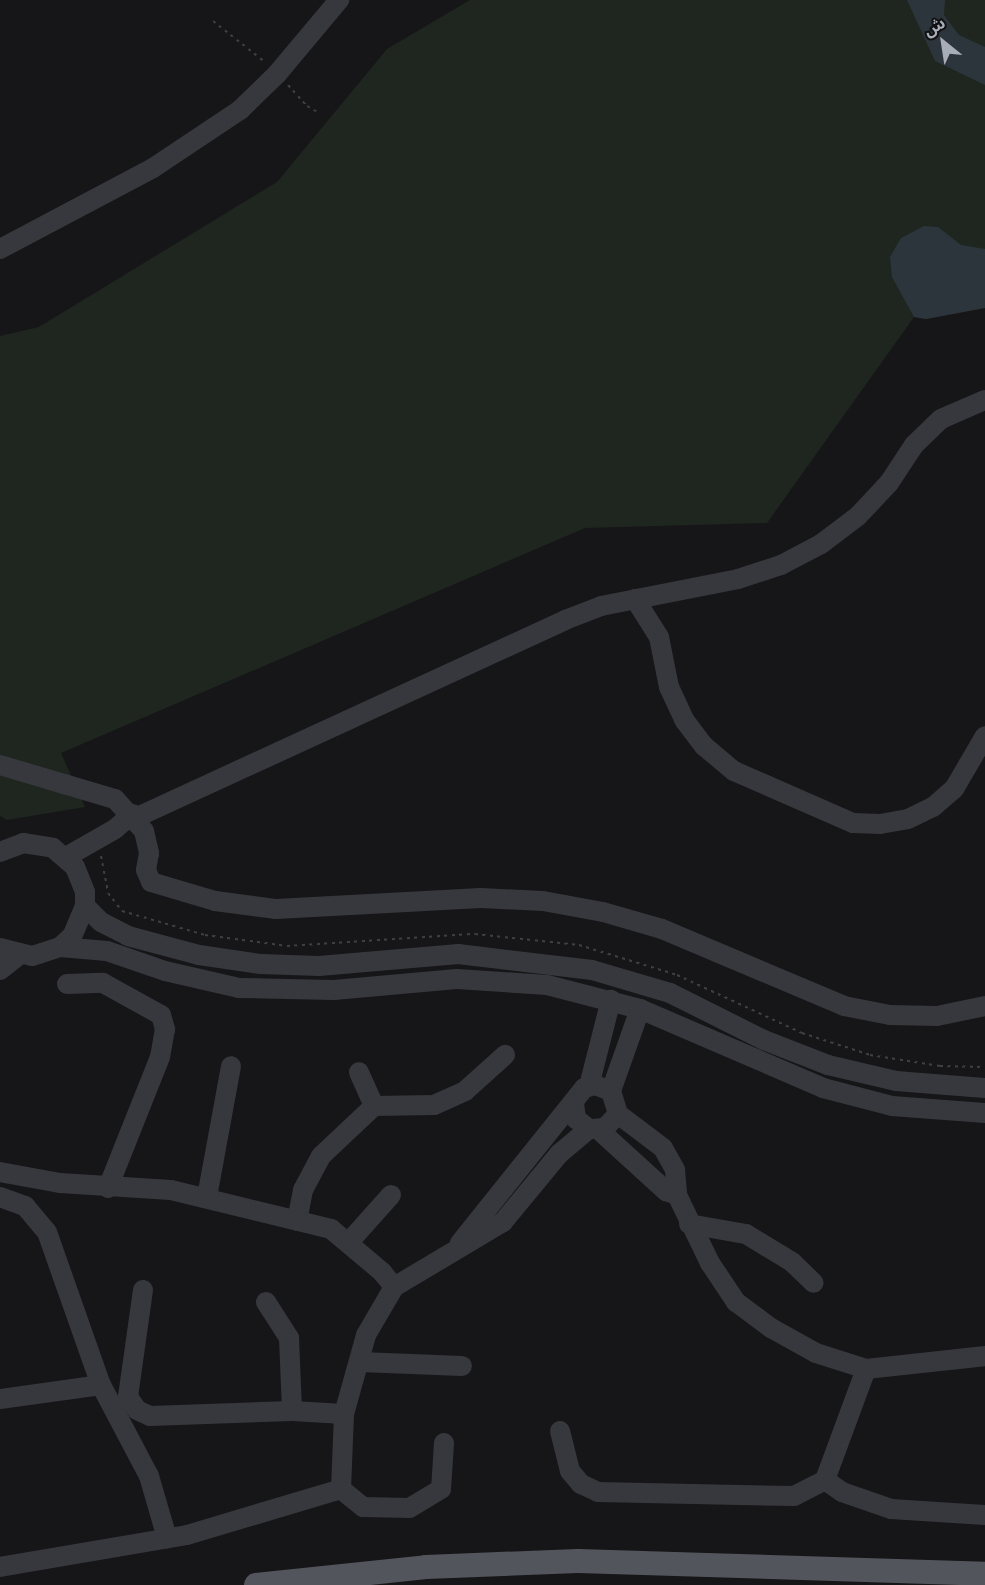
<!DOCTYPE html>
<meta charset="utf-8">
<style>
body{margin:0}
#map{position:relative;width:985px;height:1585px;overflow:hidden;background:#161618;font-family:Manrope,"Noto Sans Arabic",sans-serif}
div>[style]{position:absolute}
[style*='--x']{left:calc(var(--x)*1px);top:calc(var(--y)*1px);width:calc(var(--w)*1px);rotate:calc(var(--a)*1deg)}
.green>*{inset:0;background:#1e261f}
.water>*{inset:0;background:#2c353c}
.path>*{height:2px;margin-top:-1px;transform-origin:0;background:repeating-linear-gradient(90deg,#3d3f44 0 3px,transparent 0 7.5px)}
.minor>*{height:20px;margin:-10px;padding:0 10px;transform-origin:10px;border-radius:10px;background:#37383d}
.major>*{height:24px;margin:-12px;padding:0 12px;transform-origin:12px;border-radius:12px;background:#53555c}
span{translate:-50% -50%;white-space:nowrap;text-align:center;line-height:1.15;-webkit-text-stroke:4.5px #111113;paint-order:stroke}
.north{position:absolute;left:913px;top:12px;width:60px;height:60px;-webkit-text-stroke:4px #111113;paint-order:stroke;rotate:330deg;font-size:16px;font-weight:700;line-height:24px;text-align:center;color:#a8adb8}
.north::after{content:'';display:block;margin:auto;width:21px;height:27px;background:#a8adb8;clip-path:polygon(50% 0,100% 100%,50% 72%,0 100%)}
</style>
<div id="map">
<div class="green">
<div style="clip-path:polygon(470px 0,985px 0,985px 308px,926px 319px,914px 317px,767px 523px,585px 528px,61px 753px,85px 807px,7px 820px,0 816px,0 336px,39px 327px,277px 182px,387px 49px)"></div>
</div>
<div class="water">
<div style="clip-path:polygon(907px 0,945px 0,944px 15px,959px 35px,985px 47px,985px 85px,935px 61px)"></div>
<div style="clip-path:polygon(924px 226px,938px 227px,961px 245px,985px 249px,985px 308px,926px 319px,914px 317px,892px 277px,890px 257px,901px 238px)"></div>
</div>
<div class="path">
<div style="--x:213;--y:21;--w:66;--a:38.3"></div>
<div style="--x:288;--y:85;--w:28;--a:48"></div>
<div style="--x:307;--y:106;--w:14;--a:30"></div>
<div style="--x:101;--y:856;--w:38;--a:79"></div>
<div style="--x:108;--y:893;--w:23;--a:52"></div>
<div style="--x:122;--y:911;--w:86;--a:16.1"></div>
<div style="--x:205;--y:935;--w:83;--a:7.6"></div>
<div style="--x:287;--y:946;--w:188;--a:-3.7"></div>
<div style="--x:475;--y:934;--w:105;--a:6"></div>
<div style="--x:579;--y:945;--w:102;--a:17"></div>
<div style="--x:677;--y:975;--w:138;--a:24.9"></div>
<div style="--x:802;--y:1033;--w:71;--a:17.9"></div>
<div style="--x:870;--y:1055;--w:71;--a:8.9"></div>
<div style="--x:940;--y:1066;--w:45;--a:1.3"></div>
</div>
<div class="minor">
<div style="--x:0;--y:249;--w:173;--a:-27.9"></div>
<div style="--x:153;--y:168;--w:105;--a:-33.7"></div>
<div style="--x:240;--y:110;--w:52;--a:-44.2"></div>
<div style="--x:277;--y:74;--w:97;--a:-50"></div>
<div style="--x:635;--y:599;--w:45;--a:57.7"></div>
<div style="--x:659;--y:637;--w:51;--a:78.7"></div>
<div style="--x:669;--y:687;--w:38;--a:65"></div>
<div style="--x:685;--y:721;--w:31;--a:53"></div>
<div style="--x:704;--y:746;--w:39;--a:40"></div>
<div style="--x:734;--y:771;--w:130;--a:23.6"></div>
<div style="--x:853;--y:823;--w:27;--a:2"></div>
<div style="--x:880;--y:824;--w:28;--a:-10"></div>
<div style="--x:908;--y:819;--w:28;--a:-26"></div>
<div style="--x:933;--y:807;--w:28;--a:-41"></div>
<div style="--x:954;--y:789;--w:61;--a:-59.7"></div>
<div style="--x:0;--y:765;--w:120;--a:16.5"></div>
<div style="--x:115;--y:799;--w:43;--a:47.8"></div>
<div style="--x:144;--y:831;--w:23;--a:77"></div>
<div style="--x:149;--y:853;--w:17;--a:100"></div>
<div style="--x:146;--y:870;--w:13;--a:67"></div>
<div style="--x:151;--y:882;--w:67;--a:16.5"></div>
<div style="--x:215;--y:901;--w:62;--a:7.5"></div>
<div style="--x:276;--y:909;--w:205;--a:-3.1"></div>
<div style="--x:481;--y:898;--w:62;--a:2.8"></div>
<div style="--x:543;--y:901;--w:61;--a:10.4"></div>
<div style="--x:603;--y:912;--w:61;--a:16.1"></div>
<div style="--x:662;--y:929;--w:198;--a:22.9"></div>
<div style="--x:844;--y:1006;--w:47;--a:11.1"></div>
<div style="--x:890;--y:1015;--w:47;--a:1.2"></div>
<div style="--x:937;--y:1016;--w:49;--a:-11.8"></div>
<div style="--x:135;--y:818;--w:473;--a:-24.7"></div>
<div style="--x:565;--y:620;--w:39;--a:-21"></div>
<div style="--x:601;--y:606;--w:140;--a:-11.1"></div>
<div style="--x:738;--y:579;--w:45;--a:-18"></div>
<div style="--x:781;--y:565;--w:45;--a:-27.7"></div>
<div style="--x:821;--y:544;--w:46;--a:-37.1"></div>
<div style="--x:858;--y:516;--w:45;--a:-46.8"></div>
<div style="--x:889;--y:483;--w:45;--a:-56.7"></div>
<div style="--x:914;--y:445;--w:37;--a:-44"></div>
<div style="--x:941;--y:419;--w:48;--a:-23.4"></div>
<div style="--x:0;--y:852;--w:25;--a:-21"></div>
<div style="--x:23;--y:843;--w:30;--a:9"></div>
<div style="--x:53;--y:848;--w:29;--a:41"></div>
<div style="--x:75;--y:867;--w:27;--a:68"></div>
<div style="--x:85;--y:892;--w:14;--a:90"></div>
<div style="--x:85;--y:906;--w:33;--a:113"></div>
<div style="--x:72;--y:936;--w:16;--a:137"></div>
<div style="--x:60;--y:947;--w:29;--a:162"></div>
<div style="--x:32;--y:956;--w:33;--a:-166"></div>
<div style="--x:66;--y:857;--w:56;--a:-29.7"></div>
<div style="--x:115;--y:829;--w:23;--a:-41"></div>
<div style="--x:85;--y:906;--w:23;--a:45"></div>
<div style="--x:101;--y:922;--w:30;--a:27"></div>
<div style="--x:128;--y:936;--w:73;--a:15"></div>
<div style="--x:199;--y:955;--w:63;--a:8.3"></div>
<div style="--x:261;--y:964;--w:58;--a:2"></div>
<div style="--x:319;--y:966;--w:140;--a:-4.9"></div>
<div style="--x:458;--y:954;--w:135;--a:6.8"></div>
<div style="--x:592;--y:970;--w:81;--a:16.4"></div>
<div style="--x:670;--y:993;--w:105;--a:26.6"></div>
<div style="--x:764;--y:1040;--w:69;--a:21.3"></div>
<div style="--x:828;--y:1065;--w:70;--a:13.2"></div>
<div style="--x:896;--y:1081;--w:89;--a:4.5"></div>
<div style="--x:60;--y:947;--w:47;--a:4.9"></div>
<div style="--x:107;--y:951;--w:61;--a:19"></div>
<div style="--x:165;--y:971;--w:76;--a:12.9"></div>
<div style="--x:239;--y:988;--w:95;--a:1.2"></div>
<div style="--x:334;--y:990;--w:123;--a:-5.1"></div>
<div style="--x:457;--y:979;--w:90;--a:3.8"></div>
<div style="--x:547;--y:985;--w:96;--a:14.5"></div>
<div style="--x:640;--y:1009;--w:199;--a:23.3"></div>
<div style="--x:823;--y:1088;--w:71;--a:14.6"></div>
<div style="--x:892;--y:1106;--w:93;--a:4.3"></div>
<div style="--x:0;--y:970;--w:23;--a:-38"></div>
<div style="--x:67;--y:984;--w:36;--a:-2"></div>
<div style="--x:103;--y:983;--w:66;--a:28.9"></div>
<div style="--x:161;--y:1015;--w:15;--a:74"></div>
<div style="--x:165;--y:1029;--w:28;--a:100"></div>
<div style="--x:160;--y:1057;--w:141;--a:111.7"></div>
<div style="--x:589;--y:1086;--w:89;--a:-75.7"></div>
<div style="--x:611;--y:1091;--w:87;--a:-70.5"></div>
<div style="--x:374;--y:1106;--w:60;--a:-1"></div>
<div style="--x:434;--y:1105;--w:34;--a:-24"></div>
<div style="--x:465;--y:1091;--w:54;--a:-42"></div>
<div style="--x:618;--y:1114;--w:56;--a:37.1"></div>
<div style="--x:663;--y:1148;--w:25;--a:61"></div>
<div style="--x:675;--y:1170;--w:25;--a:85"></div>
<div style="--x:677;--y:1195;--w:76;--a:64.1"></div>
<div style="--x:710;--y:1263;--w:47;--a:56.3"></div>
<div style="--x:736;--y:1302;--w:44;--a:36.6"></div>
<div style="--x:771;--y:1328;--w:51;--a:29.1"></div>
<div style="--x:816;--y:1353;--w:52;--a:17.7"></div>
<div style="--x:866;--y:1369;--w:120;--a:-6.2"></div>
<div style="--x:599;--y:1130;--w:91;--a:42.3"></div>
<div style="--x:666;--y:1191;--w:12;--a:20"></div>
<div style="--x:0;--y:1172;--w:61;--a:10.4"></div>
<div style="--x:60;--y:1183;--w:111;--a:3.6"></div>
<div style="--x:171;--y:1190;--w:165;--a:13.7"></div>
<div style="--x:331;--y:1229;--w:67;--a:40.1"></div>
<div style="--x:382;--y:1272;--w:19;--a:51"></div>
<div style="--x:0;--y:1197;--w:27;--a:20"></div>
<div style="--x:25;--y:1206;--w:34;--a:50"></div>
<div style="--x:47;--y:1232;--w:162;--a:70.6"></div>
<div style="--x:101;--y:1385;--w:103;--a:62.2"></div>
<div style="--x:149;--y:1476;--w:65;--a:73.8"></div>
<div style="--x:207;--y:1197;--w:133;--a:-79.6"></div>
<div style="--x:297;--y:1221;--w:32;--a:-79"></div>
<div style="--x:303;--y:1190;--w:38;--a:-62"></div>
<div style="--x:321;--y:1156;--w:73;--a:-43.3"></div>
<div style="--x:374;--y:1106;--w:37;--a:-114"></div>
<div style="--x:689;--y:1224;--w:58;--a:10"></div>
<div style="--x:746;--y:1234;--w:54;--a:31.3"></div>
<div style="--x:792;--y:1262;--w:30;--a:44"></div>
<div style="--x:349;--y:1242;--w:63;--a:-48.2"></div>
<div style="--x:460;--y:1243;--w:198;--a:-51.3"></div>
<div style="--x:584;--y:1088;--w:11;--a:-15"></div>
<div style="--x:595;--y:1085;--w:17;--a:21"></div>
<div style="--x:611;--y:1091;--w:24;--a:73"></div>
<div style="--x:618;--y:1114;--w:19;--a:133"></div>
<div style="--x:605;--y:1128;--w:16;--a:176"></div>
<div style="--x:589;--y:1129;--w:16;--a:-142"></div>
<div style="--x:576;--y:1119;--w:17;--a:-97"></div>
<div style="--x:143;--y:1290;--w:108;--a:98"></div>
<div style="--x:128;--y:1397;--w:16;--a:55"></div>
<div style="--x:137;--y:1410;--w:14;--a:25"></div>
<div style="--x:150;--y:1416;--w:142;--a:-2"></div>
<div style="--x:292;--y:1411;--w:52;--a:3.3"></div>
<div style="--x:266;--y:1302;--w:43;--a:57.4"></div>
<div style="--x:289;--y:1338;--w:73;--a:87.6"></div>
<div style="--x:360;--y:1362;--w:102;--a:2.2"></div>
<div style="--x:0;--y:1399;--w:102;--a:-7.9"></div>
<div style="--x:560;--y:1431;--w:41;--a:76"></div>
<div style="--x:570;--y:1471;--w:17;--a:50"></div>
<div style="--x:581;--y:1484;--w:19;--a:25"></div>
<div style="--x:598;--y:1492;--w:196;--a:1.2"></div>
<div style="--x:794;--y:1496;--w:35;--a:-27"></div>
<div style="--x:825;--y:1480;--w:118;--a:-69.7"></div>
<div style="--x:444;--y:1443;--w:46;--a:93.7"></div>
<div style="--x:441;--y:1489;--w:37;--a:149"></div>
<div style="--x:409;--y:1508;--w:46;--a:-178.8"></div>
<div style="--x:363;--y:1507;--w:28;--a:-141"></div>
<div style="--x:341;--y:1489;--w:75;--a:-87.7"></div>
<div style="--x:344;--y:1414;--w:82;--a:-74.4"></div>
<div style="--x:366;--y:1335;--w:56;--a:-59.7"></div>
<div style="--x:394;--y:1287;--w:127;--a:-30.8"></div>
<div style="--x:503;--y:1222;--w:88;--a:-50.5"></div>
<div style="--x:559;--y:1154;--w:39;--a:-40"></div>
<div style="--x:825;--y:1480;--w:21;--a:35"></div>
<div style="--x:842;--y:1492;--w:52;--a:19.1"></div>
<div style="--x:891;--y:1509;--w:94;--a:3.7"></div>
<div style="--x:0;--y:1567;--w:190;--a:-9.7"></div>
<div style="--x:187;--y:1535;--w:161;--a:-16.6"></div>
</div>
<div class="major">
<div style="--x:256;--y:1585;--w:171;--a:-6"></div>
<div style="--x:426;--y:1567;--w:152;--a:-2.3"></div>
<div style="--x:578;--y:1561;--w:407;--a:1.8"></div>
</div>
<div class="north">ش</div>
</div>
